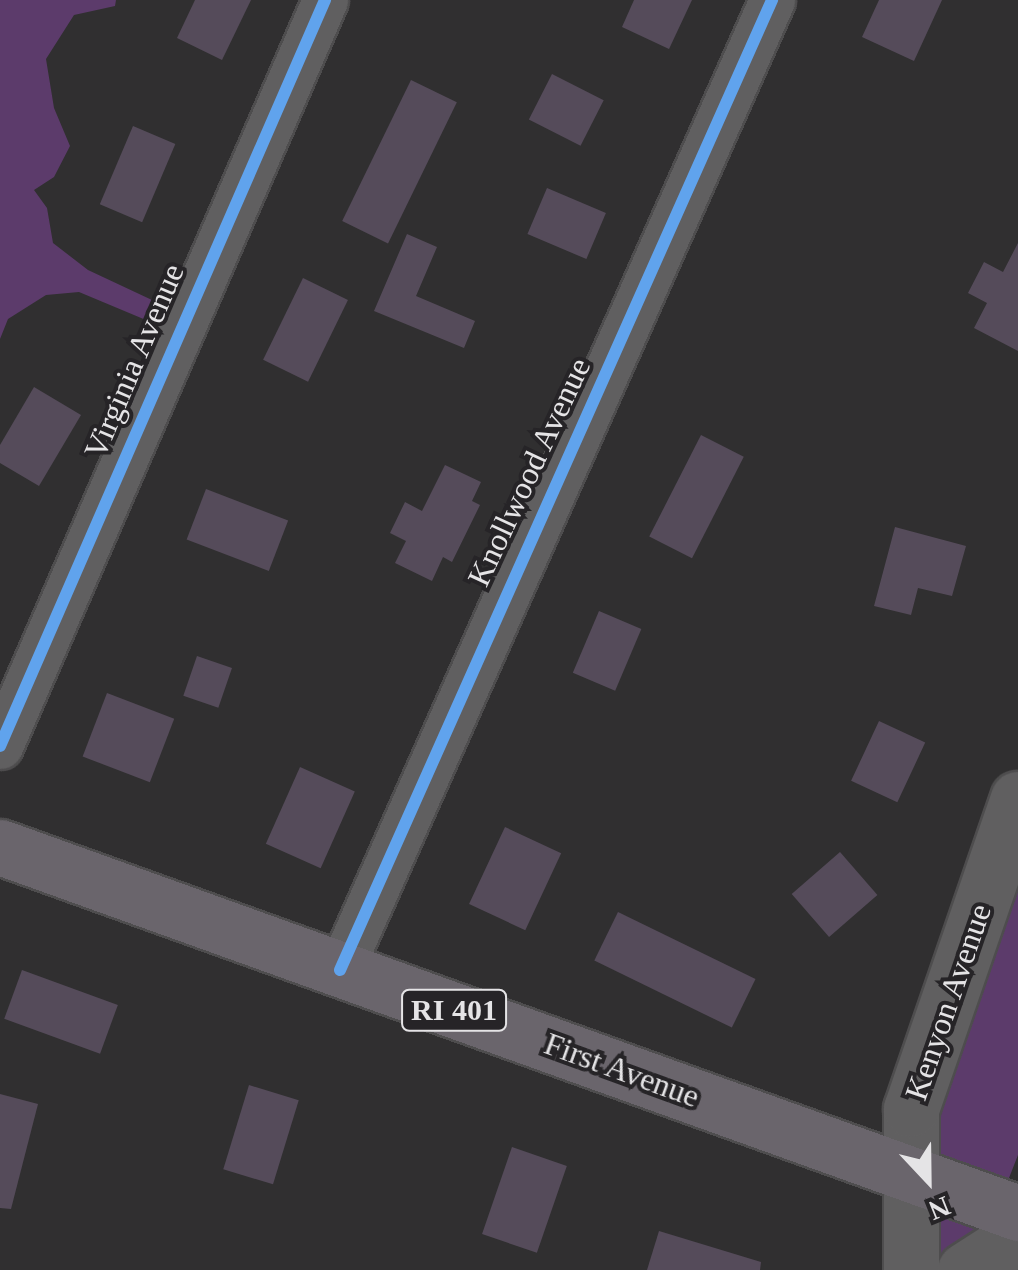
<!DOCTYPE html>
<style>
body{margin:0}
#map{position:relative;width:1018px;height:1270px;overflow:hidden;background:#302f30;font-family:Georgia,serif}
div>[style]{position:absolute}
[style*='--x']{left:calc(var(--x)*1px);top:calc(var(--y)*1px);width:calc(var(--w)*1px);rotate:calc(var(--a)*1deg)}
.green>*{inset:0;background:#5c3b6b}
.building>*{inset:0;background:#554b5a;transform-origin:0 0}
.roads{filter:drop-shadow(2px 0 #4e4d4e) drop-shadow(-2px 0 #4e4d4e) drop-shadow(0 2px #4e4d4e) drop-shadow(0 -2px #4e4d4e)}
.minor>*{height:45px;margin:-22.5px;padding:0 22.5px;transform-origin:22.5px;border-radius:22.5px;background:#605f60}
.tertiary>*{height:55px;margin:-27.5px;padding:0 27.5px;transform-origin:27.5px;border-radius:27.5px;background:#605f60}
.primary>*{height:55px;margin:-27.5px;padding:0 27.5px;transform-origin:27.5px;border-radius:27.5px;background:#6a656c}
.cycleway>*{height:12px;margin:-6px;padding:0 6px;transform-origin:6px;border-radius:6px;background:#60a3ed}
span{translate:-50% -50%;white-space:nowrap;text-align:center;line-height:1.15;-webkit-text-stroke:8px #262427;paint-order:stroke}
.shield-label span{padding:2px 8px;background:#262427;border:2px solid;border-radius:8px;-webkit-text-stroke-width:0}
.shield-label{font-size:30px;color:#e5e4e6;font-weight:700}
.street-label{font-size:32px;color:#e5e4e6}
.north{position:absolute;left:878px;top:1130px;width:100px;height:100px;-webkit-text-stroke:8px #262427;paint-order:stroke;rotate:158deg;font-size:28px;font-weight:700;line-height:40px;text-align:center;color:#e5e4e6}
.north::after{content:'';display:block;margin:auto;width:35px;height:45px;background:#e5e4e6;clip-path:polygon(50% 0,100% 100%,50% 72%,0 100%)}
</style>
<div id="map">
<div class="green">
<div style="clip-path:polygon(0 0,116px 0,115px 6px,74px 15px,46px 59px,54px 108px,70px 146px,54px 177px,34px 190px,47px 208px,53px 243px,88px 270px,184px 315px,177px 333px,79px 292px,46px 295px,8px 319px,0 339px)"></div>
<div style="clip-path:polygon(1018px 831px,1018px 1155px,1000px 1201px,1018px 1214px,1018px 1270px,919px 1270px,911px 1164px)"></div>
</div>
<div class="building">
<div style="clip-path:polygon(195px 0,251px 0,222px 60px,177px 38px)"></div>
<div style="clip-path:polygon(634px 0,692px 0,669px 49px,622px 27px)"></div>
<div style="clip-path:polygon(879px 0,942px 0,914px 61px,862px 37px)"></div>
<div style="left:552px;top:74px;width:58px;height:51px;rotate:27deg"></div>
<div style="left:411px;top:80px;width:51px;height:157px;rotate:26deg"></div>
<div style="left:133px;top:126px;width:46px;height:85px;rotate:23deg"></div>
<div style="left:547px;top:188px;width:64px;height:50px;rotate:23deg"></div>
<div style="clip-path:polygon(407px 234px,437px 247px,416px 296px,475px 321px,464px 348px,374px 311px)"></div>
<div style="clip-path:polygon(1018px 243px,1018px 351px,974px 328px,987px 303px,968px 293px,984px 262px,1003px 272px)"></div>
<div style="left:303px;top:278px;width:50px;height:91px;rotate:26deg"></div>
<div style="clip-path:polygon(34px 387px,81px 415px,39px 486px,0 463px,0 445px)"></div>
<div style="left:701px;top:435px;width:48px;height:114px;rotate:27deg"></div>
<div style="clip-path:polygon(445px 465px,481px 482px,472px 501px,480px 505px,452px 562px,443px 557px,432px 581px,395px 563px,406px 541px,390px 533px,405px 502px,422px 511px)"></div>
<div style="left:206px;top:489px;width:88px;height:54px;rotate:21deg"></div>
<div style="clip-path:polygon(895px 527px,966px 546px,952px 596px,918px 588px,911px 615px,874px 606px)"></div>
<div style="left:599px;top:611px;width:46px;height:67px;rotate:23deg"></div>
<div style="left:197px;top:656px;width:37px;height:42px;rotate:19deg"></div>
<div style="left:107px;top:693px;width:72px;height:68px;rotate:21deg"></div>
<div style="left:879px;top:721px;width:51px;height:66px;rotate:25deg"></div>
<div style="left:300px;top:767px;width:60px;height:84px;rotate:24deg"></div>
<div style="left:505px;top:827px;width:62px;height:85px;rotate:25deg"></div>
<div style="left:840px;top:852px;width:57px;height:64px;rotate:49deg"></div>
<div style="left:618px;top:912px;width:153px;height:54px;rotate:26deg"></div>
<div style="left:22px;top:970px;width:102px;height:52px;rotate:20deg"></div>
<div style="left:249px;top:1085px;width:52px;height:88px;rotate:17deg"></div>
<div style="clip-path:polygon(0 1094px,38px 1104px,11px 1209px,0 1208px)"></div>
<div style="left:512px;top:1147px;width:58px;height:92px;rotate:19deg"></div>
<div style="clip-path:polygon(659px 1231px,761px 1262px,760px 1270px,647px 1270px)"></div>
</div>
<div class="roads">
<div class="minor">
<div style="--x:0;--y:746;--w:814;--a:-66.46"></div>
<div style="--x:340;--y:970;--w:1062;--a:-65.99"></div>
</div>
<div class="tertiary">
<div style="--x:911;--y:1270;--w:161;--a:-90"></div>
<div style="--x:911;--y:1109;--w:328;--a:-71"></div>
<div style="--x:965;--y:1270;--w:63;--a:-32.7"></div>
</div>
<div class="primary">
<div style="--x:0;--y:847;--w:1082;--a:19.77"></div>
</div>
</div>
<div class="cycleway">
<div style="--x:0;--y:746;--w:814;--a:-66.46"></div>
<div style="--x:340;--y:970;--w:1062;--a:-65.99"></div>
</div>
<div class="shield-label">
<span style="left:454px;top:1010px">RI 401</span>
</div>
<div class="street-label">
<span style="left:134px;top:361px;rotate:-67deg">Virginia Avenue</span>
<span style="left:529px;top:472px;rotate:-65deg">Knollwood Avenue</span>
<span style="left:948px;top:1002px;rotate:-71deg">Kenyon Avenue</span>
<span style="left:622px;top:1070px;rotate:20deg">First Avenue</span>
</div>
<div class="north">N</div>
</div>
